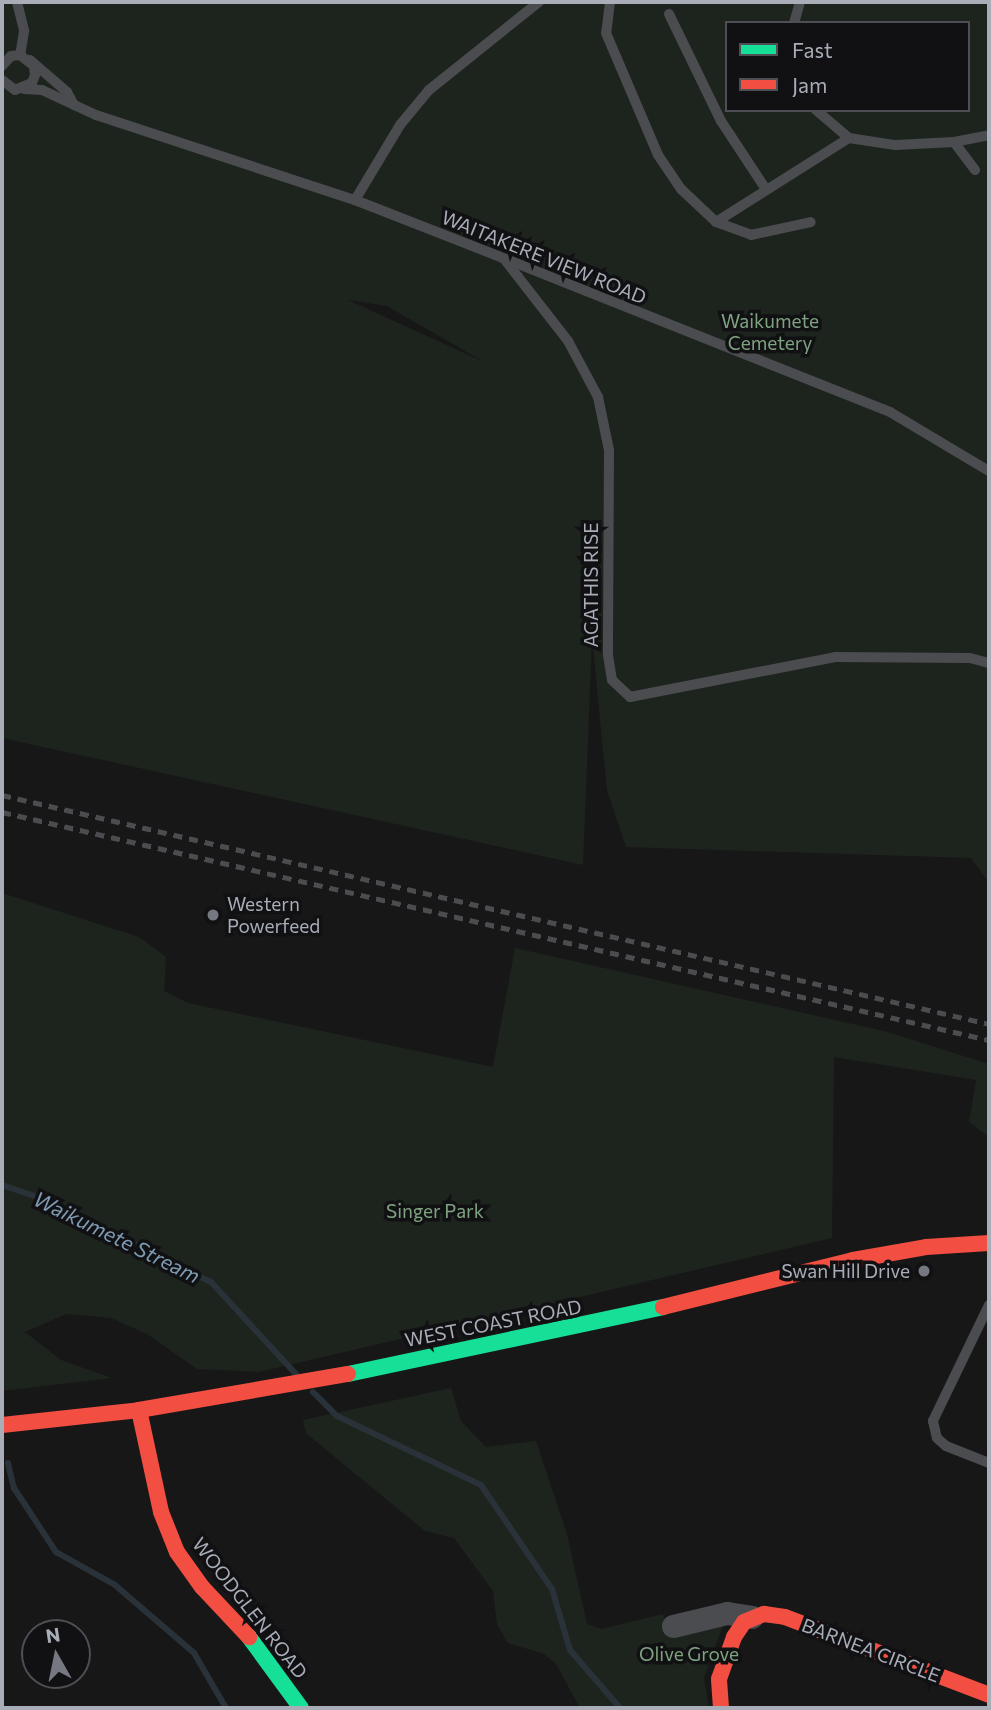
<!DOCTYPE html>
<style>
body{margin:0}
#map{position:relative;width:991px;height:1710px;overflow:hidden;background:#171717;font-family:Commissioner,sans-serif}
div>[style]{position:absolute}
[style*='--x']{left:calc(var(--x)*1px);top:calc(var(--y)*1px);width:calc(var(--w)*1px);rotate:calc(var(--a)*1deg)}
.green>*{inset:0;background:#1d241e}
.stream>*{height:6px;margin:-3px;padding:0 3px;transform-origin:3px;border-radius:3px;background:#2a3239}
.lane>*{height:10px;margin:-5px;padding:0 5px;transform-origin:5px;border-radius:5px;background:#4b4c50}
.street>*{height:23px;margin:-11.5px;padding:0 11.5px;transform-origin:11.5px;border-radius:11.5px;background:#4b4c50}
.fast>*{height:16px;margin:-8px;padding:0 8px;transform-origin:8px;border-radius:8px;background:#16e098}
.jam>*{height:16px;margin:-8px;padding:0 8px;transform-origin:8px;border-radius:8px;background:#f24e42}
.rail>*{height:5px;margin-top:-2.5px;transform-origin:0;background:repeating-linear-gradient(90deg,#4b4c4f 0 9px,transparent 0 16px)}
.dots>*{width:19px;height:19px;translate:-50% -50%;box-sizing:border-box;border:4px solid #111113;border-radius:50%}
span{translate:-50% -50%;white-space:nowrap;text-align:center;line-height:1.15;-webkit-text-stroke:7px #111113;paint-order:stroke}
.street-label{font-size:19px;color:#a8adb8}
.park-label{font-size:19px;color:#7fa381}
.poi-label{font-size:19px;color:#a8adb8}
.left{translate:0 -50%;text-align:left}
.right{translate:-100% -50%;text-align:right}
.water-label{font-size:21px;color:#7f9bb3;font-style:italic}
.frame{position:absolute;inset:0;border:4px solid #a8adb8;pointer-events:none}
.legend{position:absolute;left:725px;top:21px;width:245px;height:91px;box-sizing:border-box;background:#111113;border:2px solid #4d4f55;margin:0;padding:9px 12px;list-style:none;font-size:21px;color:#a8adb8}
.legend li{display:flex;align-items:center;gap:14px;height:35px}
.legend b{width:35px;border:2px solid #4d4f55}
.north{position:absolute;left:21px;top:1619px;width:70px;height:70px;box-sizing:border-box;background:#111113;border:2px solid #4d4f55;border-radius:50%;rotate:351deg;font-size:19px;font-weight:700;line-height:28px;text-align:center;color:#a8adb8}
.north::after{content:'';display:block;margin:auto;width:24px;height:32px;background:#757880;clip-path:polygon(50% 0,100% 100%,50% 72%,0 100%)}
</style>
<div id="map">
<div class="green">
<div style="clip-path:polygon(evenodd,2px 2px,989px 2px,989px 883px,971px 858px,626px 847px,607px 790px,592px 638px,583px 865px,2px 738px,2px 2px,727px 23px,968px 23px,968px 110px,727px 110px,727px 23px,2px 2px,348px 300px,387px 306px,484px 362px,348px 300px)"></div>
<div style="clip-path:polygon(2px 893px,139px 937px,166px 957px,164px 991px,188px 1003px,493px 1067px,515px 948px,884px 1031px,989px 1064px,989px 1137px,969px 1122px,976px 1080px,834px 1057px,832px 1238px,259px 1372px,197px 1369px,147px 1334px,111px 1318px,66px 1314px,25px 1332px,61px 1360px,112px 1378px,2px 1391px)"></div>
<div style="clip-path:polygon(451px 1388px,461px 1421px,486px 1447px,536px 1441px,567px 1534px,587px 1624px,601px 1629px,663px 1614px,669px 1637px,723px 1625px,704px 1678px,709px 1708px,580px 1708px,556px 1664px,544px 1654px,508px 1643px,497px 1624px,493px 1591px,454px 1538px,425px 1531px,307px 1434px,304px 1425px,303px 1420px)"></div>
</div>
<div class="stream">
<div style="--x:2;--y:1185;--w:50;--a:18.8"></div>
<div style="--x:49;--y:1201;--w:181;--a:26.6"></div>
<div style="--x:211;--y:1282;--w:125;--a:47.3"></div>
<div style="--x:313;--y:1392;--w:34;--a:45"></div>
<div style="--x:337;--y:1416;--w:160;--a:25.6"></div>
<div style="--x:481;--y:1485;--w:126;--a:55.7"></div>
<div style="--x:552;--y:1589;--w:64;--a:73.6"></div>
<div style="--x:570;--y:1650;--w:77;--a:49.2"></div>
<div style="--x:8;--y:1463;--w:26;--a:77"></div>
<div style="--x:14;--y:1488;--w:77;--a:56.7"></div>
<div style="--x:56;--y:1552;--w:68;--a:29.2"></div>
<div style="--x:115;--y:1585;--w:104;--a:40.7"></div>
<div style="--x:194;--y:1653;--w:64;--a:59.8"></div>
</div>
<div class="lane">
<div style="--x:17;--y:2;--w:30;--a:76"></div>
<div style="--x:24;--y:31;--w:24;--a:99"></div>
<div style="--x:610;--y:2;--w:31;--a:97"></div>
<div style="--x:606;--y:33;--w:133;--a:66.9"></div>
<div style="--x:658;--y:155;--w:41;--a:55.9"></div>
<div style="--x:681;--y:189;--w:48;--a:43.3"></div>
<div style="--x:716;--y:222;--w:37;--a:20"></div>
<div style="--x:751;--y:235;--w:61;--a:-12.2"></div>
<div style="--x:669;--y:14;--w:119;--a:64.1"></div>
<div style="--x:721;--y:121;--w:80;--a:56.7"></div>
<div style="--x:794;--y:23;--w:22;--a:-74"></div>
<div style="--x:30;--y:60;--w:49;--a:40.9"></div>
<div style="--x:67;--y:92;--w:15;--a:62"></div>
<div style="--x:2;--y:66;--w:13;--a:-48"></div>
<div style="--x:11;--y:56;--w:9;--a:-6"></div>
<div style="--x:20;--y:55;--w:18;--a:38"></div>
<div style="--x:34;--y:66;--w:9;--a:84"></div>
<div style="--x:35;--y:75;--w:9;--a:111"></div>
<div style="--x:32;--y:83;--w:18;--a:158"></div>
<div style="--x:15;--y:90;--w:16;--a:-142"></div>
<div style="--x:24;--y:89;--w:18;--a:3"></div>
<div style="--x:42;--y:90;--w:60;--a:24.8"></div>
<div style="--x:96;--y:115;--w:273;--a:18.2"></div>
<div style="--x:355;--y:200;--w:159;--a:21.4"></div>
<div style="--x:503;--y:258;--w:417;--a:21.7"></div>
<div style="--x:890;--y:412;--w:115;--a:30.8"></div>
<div style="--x:816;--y:110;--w:43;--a:40.3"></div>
<div style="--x:849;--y:138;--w:47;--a:8.7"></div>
<div style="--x:895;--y:145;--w:59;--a:-2.9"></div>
<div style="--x:954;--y:142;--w:36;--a:-11"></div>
<div style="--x:954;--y:142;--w:35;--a:53"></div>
<div style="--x:355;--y:200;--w:87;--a:-59"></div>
<div style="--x:400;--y:125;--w:45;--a:-50.4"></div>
<div style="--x:429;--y:90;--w:141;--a:-38.7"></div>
<div style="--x:716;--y:222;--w:157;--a:-32.3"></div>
<div style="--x:505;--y:260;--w:103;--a:52.1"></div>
<div style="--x:568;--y:341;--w:64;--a:61.8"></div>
<div style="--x:598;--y:397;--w:54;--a:78.3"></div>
<div style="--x:609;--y:450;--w:205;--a:90.3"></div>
<div style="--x:608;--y:655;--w:25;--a:81"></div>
<div style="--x:612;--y:680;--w:25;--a:43"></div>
<div style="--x:630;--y:697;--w:209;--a:-11"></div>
<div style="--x:835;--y:657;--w:135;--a:0.4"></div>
<div style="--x:970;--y:658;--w:20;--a:15"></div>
<div style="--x:989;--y:1305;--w:129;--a:115.8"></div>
<div style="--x:933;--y:1421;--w:17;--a:77"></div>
<div style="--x:937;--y:1438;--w:12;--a:42"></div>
<div style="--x:946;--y:1446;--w:46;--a:21.6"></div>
</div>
<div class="street">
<div style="--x:673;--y:1626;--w:56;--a:-13.5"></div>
<div style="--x:727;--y:1613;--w:25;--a:9"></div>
</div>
<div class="fast">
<div style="--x:348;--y:1374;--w:322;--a:-12"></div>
<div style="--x:249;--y:1637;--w:88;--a:53.8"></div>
</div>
<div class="jam">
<div style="--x:663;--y:1307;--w:196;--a:-13.9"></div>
<div style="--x:853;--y:1260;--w:74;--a:-10.1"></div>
<div style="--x:926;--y:1247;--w:63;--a:-3.6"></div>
<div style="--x:139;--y:1410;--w:104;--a:77.8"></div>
<div style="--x:161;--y:1512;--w:43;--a:68.2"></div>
<div style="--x:177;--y:1552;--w:43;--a:54.5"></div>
<div style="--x:202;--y:1587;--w:69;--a:46.8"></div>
<div style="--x:2;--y:1425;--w:138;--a:-6.2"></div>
<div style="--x:139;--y:1410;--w:212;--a:-9.8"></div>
<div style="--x:721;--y:1708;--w:29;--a:-94"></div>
<div style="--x:719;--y:1679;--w:45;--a:-70.3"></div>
<div style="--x:734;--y:1637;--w:18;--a:-56"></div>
<div style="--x:744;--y:1622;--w:22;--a:-22"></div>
<div style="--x:764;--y:1614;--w:21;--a:8"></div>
<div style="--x:785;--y:1617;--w:218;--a:20.9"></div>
</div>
<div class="rail">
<div style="--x:2;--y:795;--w:1013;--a:13.06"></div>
<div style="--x:2;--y:812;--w:1013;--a:13.01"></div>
</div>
<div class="dots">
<div style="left:213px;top:915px;background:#757880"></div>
<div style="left:924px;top:1271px;background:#757880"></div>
</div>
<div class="street-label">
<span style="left:544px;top:257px;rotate:22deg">WAITAKERE VIEW ROAD</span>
<span style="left:591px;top:585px;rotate:-90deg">AGATHIS RISE</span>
<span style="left:493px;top:1323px;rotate:-11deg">WEST COAST ROAD</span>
<span style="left:250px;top:1608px;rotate:52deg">WOODGLEN ROAD</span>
<span style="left:871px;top:1650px;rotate:21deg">BARNEA CIRCLE</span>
</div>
<div class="park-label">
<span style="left:770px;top:332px">Waikumete<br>Cemetery</span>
<span style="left:435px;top:1211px">Singer Park</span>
<span style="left:689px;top:1654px">Olive Grove</span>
</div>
<div class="poi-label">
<span class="left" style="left:227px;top:915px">Western<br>Powerfeed</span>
<span class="right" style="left:910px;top:1271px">Swan Hill Drive</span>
</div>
<div class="water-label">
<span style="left:117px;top:1237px;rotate:26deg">Waikumete Stream</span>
</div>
<div class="frame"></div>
<ul class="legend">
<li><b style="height:9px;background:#16e098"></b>Fast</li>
<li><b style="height:9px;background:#f24e42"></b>Jam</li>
</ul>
<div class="north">N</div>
</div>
